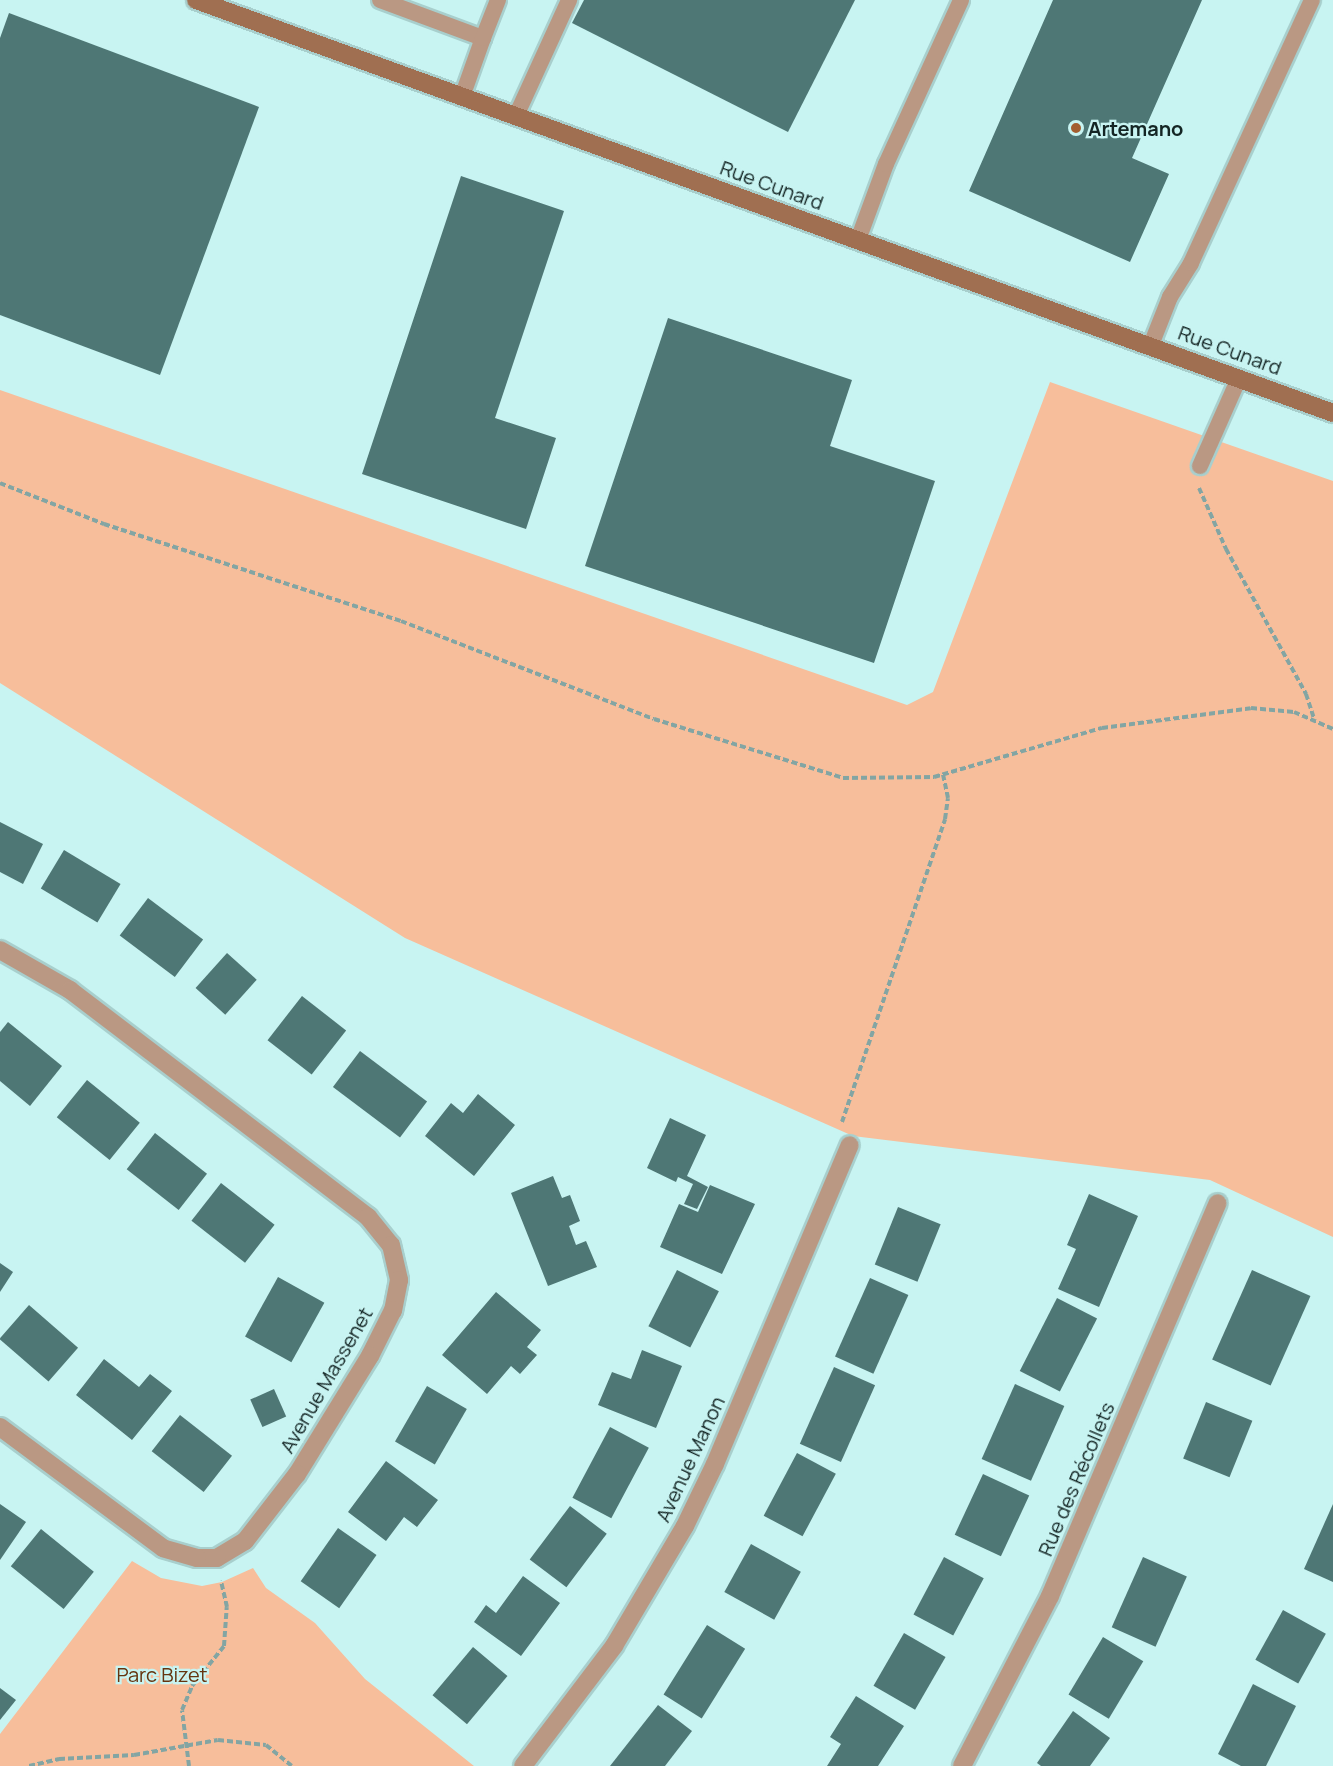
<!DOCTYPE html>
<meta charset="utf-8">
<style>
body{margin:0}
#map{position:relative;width:1333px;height:1766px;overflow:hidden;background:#c8f4f2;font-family:Manrope,sans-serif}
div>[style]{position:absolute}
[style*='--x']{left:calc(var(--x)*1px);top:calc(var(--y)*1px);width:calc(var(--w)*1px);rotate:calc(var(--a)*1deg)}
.green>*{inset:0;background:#f7be9b}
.building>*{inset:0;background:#4e7775;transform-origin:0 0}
.path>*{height:4px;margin-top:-2px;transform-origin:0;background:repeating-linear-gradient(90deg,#83a5a3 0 6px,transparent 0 9px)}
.roads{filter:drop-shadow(2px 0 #a8cfcd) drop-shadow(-2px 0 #a8cfcd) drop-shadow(0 2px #a8cfcd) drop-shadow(0 -2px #a8cfcd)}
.lane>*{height:16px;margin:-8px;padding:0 8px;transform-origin:8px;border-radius:8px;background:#ba9883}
.street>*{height:18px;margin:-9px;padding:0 9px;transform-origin:9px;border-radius:9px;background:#ba9883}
.secondary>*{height:18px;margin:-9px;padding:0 9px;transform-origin:9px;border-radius:9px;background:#a06f51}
.dots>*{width:16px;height:16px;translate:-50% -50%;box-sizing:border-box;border:3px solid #c8f4f2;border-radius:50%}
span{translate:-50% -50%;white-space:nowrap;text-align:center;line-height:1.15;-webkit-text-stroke:4.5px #c8f4f2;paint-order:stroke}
.poi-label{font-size:20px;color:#142524;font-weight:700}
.left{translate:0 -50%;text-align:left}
.street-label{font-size:20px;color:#142524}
.park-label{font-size:20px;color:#65340f}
</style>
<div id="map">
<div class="green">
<div style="clip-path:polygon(1050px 382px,1333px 481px,1333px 1237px,1210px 1180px,853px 1136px,405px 938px,0 683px,0 390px,907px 705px,933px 692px)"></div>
<div style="clip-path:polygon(132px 1561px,161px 1578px,202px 1586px,222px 1582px,253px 1568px,266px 1588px,315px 1623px,365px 1679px,474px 1766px,0 1766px,0 1734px)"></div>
</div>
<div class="building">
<div style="clip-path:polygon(584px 0,855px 0,788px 132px,572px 23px)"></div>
<div style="clip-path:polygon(1053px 0,1202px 0,1132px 158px,1169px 174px,1130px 262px,969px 191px)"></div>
<div style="clip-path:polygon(9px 13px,259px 107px,160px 375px,0 315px,0 38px)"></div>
<div style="clip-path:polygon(461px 176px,564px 211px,495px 418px,556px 438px,526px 529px,362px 474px)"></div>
<div style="clip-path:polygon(668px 318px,852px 380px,830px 446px,935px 481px,874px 663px,585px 566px)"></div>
<div style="clip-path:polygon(0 822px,43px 844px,23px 884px,0 872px)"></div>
<div style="left:64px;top:850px;width:66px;height:45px;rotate:31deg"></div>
<div style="left:148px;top:898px;width:69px;height:47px;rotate:37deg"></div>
<div style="left:227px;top:953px;width:40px;height:47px;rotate:42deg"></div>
<div style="left:302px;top:996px;width:56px;height:56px;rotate:38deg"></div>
<div style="clip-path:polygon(8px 1022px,62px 1066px,30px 1106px,0 1081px,0 1032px)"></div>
<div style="left:360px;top:1051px;width:84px;height:45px;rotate:37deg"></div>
<div style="left:87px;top:1080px;width:68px;height:48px;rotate:39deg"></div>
<div style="clip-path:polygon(478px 1094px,515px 1125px,474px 1176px,425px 1136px,451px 1103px,463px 1113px)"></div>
<div style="clip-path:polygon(670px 1118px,706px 1135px,687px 1176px,708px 1187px,697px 1209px,684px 1204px,693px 1184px,678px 1177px,676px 1182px,647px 1168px)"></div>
<div style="left:155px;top:1133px;width:66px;height:46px;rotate:38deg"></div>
<div style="clip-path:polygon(553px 1176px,562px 1198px,570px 1195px,580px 1221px,569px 1226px,576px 1245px,586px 1241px,597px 1267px,548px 1286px,511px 1193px)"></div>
<div style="left:221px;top:1183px;width:68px;height:48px;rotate:38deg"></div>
<div style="clip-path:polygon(710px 1185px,755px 1204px,722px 1274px,660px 1247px,679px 1204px,698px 1212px)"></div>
<div style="clip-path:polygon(1089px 1194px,1138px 1216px,1099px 1307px,1058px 1289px,1076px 1249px,1067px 1245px)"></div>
<div style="left:898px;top:1207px;width:46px;height:62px;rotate:22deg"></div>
<div style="clip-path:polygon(0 1263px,13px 1272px,0 1292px)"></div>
<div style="left:677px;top:1270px;width:47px;height:63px;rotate:27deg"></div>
<div style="left:1252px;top:1270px;width:64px;height:98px;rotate:24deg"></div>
<div style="left:278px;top:1277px;width:53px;height:68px;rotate:29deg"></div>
<div style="left:870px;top:1278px;width:42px;height:86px;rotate:24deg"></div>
<div style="clip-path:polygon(496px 1292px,541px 1330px,527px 1347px,537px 1355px,520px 1374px,511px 1366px,487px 1394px,442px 1355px)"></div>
<div style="left:1057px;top:1298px;width:45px;height:82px;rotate:27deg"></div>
<div style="left:29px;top:1305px;width:65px;height:45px;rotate:41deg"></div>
<div style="clip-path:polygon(642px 1350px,682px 1366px,656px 1428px,598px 1405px,612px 1372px,631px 1379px)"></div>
<div style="clip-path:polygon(104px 1359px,139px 1387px,150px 1374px,172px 1391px,132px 1440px,76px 1395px)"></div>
<div style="left:834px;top:1367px;width:45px;height:84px;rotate:24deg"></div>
<div style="left:1015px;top:1384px;width:54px;height:82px;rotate:24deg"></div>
<div style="left:427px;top:1386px;width:46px;height:64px;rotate:30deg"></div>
<div style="left:274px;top:1389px;width:30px;height:26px;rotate:66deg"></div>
<div style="left:1206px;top:1402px;width:50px;height:61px;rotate:22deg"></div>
<div style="left:180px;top:1415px;width:66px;height:46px;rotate:38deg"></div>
<div style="left:610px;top:1427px;width:44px;height:80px;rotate:28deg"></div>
<div style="left:797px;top:1453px;width:44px;height:71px;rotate:28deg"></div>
<div style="clip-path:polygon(386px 1461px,438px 1500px,417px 1527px,404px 1517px,386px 1541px,348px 1512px)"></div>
<div style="left:983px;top:1474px;width:51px;height:67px;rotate:25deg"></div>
<div style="clip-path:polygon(0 1504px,26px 1522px,0 1560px)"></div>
<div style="clip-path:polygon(1333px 1504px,1333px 1582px,1304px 1569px)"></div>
<div style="left:570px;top:1506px;width:46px;height:67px;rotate:37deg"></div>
<div style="left:338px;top:1528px;width:47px;height:65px;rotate:35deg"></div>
<div style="left:41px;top:1529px;width:68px;height:48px;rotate:39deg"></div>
<div style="left:751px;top:1544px;width:57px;height:55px;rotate:29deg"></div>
<div style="left:944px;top:1557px;width:45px;height:65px;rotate:28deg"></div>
<div style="left:1143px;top:1557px;width:48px;height:77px;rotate:24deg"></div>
<div style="clip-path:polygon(523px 1576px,560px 1603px,521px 1656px,474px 1622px,486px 1605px,496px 1613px)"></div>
<div style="left:1283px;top:1610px;width:49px;height:57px;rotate:29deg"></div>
<div style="left:707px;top:1625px;width:45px;height:82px;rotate:32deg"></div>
<div style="left:904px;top:1633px;width:48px;height:61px;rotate:30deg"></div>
<div style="left:1103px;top:1637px;width:47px;height:67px;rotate:31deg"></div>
<div style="left:473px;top:1647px;width:45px;height:63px;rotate:40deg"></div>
<div style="clip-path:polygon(1253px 1684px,1296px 1706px,1266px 1766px,1241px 1766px,1218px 1754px)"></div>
<div style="clip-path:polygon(0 1688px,16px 1700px,0 1720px)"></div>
<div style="clip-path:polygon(856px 1696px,904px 1726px,878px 1766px,827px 1766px,841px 1744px,830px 1737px)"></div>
<div style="clip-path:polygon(658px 1705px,692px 1731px,665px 1766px,610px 1766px)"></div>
<div style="clip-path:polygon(1073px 1711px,1110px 1738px,1090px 1766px,1041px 1766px,1037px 1763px)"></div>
</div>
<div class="path">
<div style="--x:0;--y:483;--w:112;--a:21.5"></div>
<div style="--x:104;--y:524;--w:312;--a:18.1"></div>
<div style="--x:401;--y:621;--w:271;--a:21.2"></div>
<div style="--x:654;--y:719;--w:198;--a:17.3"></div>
<div style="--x:843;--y:778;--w:91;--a:-0.6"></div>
<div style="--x:934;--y:777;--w:175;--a:-16.3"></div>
<div style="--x:1102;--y:728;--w:150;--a:-7.6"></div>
<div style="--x:1251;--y:708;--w:43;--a:5.3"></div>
<div style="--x:1294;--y:712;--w:43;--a:23.6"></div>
<div style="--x:1199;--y:488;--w:67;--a:66.1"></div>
<div style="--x:1226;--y:549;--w:166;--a:61.1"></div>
<div style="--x:1306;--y:694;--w:26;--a:72"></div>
<div style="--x:842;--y:1122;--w:320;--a:-71.2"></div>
<div style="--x:945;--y:819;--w:21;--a:-82"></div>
<div style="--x:948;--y:798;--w:24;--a:-102"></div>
<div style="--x:29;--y:1766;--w:31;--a:-13"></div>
<div style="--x:59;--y:1759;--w:75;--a:-3.1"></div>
<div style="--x:134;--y:1755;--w:85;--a:-10.1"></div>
<div style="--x:218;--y:1740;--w:48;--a:5.9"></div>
<div style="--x:266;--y:1745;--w:33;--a:39"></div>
<div style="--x:189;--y:1766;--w:56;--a:-97.1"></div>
<div style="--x:182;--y:1710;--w:26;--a:-67"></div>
<div style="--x:192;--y:1686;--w:51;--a:-51.3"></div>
<div style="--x:224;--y:1646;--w:39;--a:-86"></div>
<div style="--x:227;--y:1607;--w:27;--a:-103"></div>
</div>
<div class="roads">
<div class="lane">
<div style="--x:380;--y:0;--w:110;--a:20.3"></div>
<div style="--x:483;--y:38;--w:63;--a:109.6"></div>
<div style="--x:483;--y:38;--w:41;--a:-68.5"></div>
<div style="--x:516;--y:116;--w:128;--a:-65.4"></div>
<div style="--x:858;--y:240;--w:81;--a:-69.8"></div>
<div style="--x:886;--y:164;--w:180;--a:-65.4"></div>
<div style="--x:1151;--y:345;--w:52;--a:-68.4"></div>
<div style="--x:1170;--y:297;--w:40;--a:-58"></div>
<div style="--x:1191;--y:263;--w:289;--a:-65.3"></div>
<div style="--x:1200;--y:466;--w:96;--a:-66.1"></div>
</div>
<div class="street">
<div style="--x:0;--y:950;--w:81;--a:29.7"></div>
<div style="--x:70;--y:990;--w:375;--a:37.3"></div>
<div style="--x:368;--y:1217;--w:36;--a:51"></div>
<div style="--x:391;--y:1245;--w:36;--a:77"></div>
<div style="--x:399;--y:1280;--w:31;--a:101"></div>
<div style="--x:393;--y:1310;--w:51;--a:116.6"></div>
<div style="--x:370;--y:1356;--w:139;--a:121.7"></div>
<div style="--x:297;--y:1474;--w:85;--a:127.8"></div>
<div style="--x:245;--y:1541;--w:33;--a:149"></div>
<div style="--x:217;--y:1558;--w:20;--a:180"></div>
<div style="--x:197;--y:1558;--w:35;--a:-164"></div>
<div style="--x:163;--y:1548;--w:203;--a:-143.4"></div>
<div style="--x:523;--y:1766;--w:151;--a:-52.8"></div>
<div style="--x:614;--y:1646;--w:139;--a:-59.4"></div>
<div style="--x:685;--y:1526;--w:69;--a:-64.2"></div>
<div style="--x:715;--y:1464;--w:346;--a:-67.1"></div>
<div style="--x:962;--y:1766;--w:191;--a:-62.6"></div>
<div style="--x:1050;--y:1596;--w:427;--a:-66.9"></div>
</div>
<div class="secondary">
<div style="--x:196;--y:0;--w:1210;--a:19.96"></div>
</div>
</div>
<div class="dots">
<div style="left:1076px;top:128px;background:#a35e30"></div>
</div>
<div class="poi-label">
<span class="left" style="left:1088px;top:128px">Artemano</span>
</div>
<div class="street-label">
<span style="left:772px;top:185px;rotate:20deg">Rue Cunard</span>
<span style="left:1230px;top:350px;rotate:20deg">Rue Cunard</span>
<span style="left:326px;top:1380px;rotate:-60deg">Avenue Massenet</span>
<span style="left:690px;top:1459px;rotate:-65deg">Avenue Manon</span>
<span style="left:1076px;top:1479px;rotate:-67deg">Rue des Récollets</span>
</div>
<div class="park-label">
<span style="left:162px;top:1674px">Parc Bizet</span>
</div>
</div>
